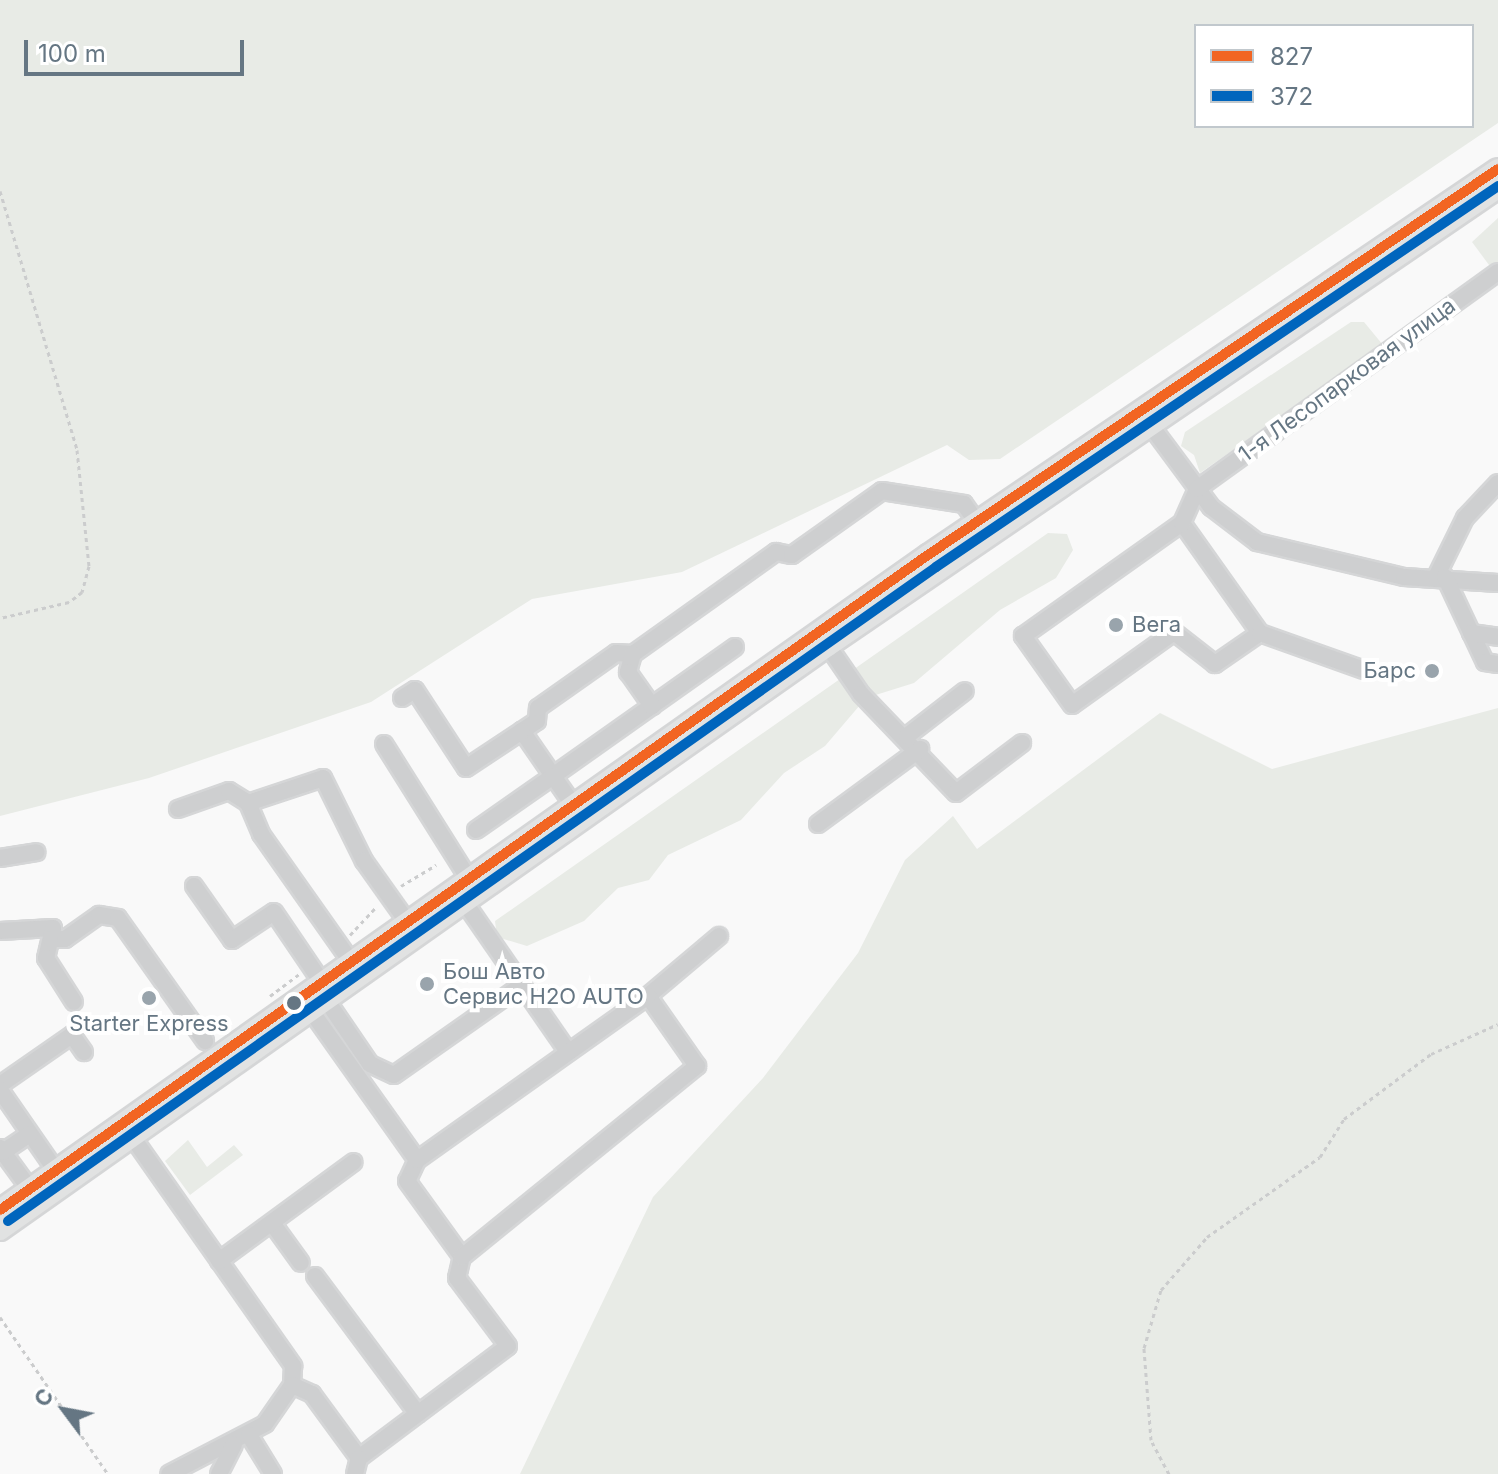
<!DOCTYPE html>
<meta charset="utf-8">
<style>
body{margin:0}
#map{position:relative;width:1498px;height:1474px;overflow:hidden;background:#f9f9f9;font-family:Inter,sans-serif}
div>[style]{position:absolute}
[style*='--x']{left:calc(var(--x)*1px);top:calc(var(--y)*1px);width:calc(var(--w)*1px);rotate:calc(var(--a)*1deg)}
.green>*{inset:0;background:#e8ebe6}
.path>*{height:3px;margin-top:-1.5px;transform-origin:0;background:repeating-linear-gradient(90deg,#cbcccd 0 4px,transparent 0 8px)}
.roads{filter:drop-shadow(2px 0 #d5d6d7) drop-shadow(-2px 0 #d5d6d7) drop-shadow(0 2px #d5d6d7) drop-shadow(0 -2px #d5d6d7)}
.minor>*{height:16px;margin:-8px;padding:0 8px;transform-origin:8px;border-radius:8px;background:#cecfd0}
.major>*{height:20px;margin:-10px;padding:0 10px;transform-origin:10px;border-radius:10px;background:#e1e2e2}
.bus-1>*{height:10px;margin:-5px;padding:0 5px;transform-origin:5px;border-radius:5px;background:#f26522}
.bus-2>*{height:10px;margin:-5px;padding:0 5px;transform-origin:5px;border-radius:5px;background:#0065bd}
.dots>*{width:22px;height:22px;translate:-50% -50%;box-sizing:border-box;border:4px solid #fff;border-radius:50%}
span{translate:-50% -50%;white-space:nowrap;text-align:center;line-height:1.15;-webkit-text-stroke:8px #fff;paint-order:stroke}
.street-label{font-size:22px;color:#657683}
.poi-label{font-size:22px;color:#657683}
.left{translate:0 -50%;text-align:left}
.right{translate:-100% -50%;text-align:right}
.legend{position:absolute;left:1194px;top:24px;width:280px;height:104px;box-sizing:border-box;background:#fff;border:2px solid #c1c8cd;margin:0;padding:10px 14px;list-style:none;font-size:24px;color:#657683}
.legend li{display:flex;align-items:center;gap:16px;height:40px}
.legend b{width:40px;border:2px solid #c1c8cd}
.north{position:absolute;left:24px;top:1370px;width:80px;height:80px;-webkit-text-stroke:6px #fff;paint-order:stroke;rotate:302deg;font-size:22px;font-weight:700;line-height:32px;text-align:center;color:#657683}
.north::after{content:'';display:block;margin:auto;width:28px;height:36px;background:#657683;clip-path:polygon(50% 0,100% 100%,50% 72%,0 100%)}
.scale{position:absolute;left:24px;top:40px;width:220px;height:36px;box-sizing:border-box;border:4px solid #657683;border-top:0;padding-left:10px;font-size:24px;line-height:28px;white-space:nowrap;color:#657683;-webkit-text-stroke:6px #fff;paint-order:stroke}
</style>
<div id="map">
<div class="green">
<div style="clip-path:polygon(evenodd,0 0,1498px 0,1498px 123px,1000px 459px,969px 460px,947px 445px,682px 572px,532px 599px,371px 702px,149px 778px,0 816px,0 0,1196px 26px,1472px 26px,1472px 126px,1196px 126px,1196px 26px)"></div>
<div style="clip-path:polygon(1498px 218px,1498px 265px,1492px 269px,1472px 242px)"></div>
<div style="clip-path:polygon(1351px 322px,1364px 322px,1383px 345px,1200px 473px,1194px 455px,1181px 446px,1185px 432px)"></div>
<div style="clip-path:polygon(1048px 533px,1067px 534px,1073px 550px,1056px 578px,1000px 610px,914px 683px,866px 698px,825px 746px,784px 773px,741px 820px,668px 855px,649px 880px,618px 888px,584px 921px,527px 946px,497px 937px,495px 921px)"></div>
<div style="clip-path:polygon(1498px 708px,1498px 1474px,520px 1474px,653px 1197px,763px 1078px,858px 953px,905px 860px,953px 816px,977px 849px,1160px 713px,1272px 769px)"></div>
<div style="clip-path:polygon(188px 1140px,207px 1167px,234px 1145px,243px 1155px,190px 1195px,165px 1161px)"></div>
</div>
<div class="path">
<div style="--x:0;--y:191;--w:270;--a:73.4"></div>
<div style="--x:77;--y:450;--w:117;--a:84.1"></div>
<div style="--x:89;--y:566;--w:27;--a:105"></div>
<div style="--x:82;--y:592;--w:16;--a:142"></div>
<div style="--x:69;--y:602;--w:71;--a:166.9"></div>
<div style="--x:401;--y:886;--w:41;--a:-31"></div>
<div style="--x:350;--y:935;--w:38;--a:-47"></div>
<div style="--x:270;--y:996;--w:36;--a:-37"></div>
<div style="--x:0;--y:1317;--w:191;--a:55.5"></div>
<div style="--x:1169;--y:1474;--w:38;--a:-118"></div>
<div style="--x:1151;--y:1440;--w:92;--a:-94.4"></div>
<div style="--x:1144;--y:1348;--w:60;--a:-73.7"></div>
<div style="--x:1161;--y:1290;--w:70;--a:-49"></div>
<div style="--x:1207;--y:1237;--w:138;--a:-35.3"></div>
<div style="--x:1320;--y:1157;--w:45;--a:-57.7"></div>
<div style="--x:1344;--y:1119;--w:109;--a:-36.8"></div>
<div style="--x:1431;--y:1054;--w:73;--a:-24.1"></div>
</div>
<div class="roads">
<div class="minor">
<div style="--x:1145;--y:418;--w:111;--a:53.4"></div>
<div style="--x:1211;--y:507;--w:58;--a:37.3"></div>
<div style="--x:1257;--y:542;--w:151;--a:13.4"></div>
<div style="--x:1404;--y:577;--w:94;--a:3.7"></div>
<div style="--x:1182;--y:523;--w:135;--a:54.7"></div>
<div style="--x:1260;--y:633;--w:55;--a:145.4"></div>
<div style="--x:1215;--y:664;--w:52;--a:-142"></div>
<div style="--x:1174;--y:632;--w:125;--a:144.4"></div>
<div style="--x:1072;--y:705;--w:85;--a:-125.4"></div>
<div style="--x:1023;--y:636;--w:195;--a:-35.4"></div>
<div style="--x:1182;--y:523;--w:37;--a:-66"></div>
<div style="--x:1197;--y:489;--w:371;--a:-35.8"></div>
<div style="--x:1436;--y:577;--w:66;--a:-63.8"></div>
<div style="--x:1465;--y:518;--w:48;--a:-46.7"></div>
<div style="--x:1445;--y:577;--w:94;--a:64.8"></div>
<div style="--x:1485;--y:662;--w:13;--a:9"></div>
<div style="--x:1260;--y:633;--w:110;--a:19.6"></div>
<div style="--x:1471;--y:633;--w:27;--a:8"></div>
<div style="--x:828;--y:646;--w:58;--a:55.5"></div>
<div style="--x:861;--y:694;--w:137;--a:46.2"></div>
<div style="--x:956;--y:793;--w:83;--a:-37.1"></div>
<div style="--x:735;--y:647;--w:223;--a:144.7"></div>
<div style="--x:553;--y:776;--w:55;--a:-124.6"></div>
<div style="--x:522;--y:731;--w:18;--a:-34"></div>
<div style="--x:537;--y:721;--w:13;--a:-86"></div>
<div style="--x:538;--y:708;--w:95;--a:-35.2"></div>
<div style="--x:616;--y:653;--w:17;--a:3"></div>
<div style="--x:633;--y:654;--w:176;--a:-35.5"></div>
<div style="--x:776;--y:552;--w:16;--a:11"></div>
<div style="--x:792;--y:555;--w:110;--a:-35.4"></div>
<div style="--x:882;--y:491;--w:83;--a:9"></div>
<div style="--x:964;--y:504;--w:21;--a:55"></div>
<div style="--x:633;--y:654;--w:19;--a:106"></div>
<div style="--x:628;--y:672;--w:42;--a:54.8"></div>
<div style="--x:402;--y:698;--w:15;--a:-32"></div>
<div style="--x:415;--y:690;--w:93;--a:56.8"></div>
<div style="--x:466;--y:768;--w:67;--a:-33.5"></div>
<div style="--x:907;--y:736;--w:73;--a:-37.8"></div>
<div style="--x:384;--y:744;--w:160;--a:57.8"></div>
<div style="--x:248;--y:803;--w:34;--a:67"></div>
<div style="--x:261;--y:834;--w:158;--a:54.8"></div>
<div style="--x:178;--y:809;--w:54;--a:-19.4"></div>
<div style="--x:229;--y:791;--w:22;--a:32"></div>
<div style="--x:248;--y:803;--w:79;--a:-18.4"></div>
<div style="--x:323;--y:778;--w:93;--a:63.7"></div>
<div style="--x:364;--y:861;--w:76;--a:54.6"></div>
<div style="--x:818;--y:824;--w:127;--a:-36.3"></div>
<div style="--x:476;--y:830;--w:94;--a:-35"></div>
<div style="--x:553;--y:776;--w:35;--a:55"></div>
<div style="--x:0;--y:858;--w:37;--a:-9"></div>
<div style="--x:194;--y:886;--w:66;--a:54.9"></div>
<div style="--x:232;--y:940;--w:50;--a:-33.7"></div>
<div style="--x:274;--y:912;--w:87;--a:55.8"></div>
<div style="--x:465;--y:903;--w:181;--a:55.3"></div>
<div style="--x:0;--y:931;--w:53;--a:-3.2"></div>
<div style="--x:53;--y:928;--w:31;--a:103"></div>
<div style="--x:46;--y:958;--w:52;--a:57.5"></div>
<div style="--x:51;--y:939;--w:14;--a:0"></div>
<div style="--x:65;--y:939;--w:42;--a:-35.2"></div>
<div style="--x:99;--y:915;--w:19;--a:9"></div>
<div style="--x:118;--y:918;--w:151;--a:54.7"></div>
<div style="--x:648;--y:996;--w:93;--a:-40.2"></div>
<div style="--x:327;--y:1001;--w:76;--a:55.7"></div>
<div style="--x:370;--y:1064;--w:26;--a:25"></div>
<div style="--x:394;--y:1075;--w:156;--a:-35.1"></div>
<div style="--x:0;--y:1085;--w:88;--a:-34.8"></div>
<div style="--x:72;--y:1035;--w:21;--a:55"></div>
<div style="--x:0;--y:1090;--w:98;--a:55.3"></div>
<div style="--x:133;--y:1138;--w:279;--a:54.9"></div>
<div style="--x:293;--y:1366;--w:19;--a:93"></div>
<div style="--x:292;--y:1385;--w:47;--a:124.7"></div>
<div style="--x:265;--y:1424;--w:108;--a:152.5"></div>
<div style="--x:0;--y:1148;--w:51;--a:53.8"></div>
<div style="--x:3;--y:1152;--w:32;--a:-34"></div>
<div style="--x:417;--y:1160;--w:23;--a:115"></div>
<div style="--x:407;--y:1181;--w:94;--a:54.1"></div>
<div style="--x:272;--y:1223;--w:49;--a:54.1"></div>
<div style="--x:219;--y:1261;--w:167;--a:-36.3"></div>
<div style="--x:315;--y:1276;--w:172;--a:53.3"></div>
<div style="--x:292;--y:1385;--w:22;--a:24"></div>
<div style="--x:312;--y:1394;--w:79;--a:53.7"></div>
<div style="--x:359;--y:1458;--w:186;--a:-36.9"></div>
<div style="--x:508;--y:1346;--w:85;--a:-126.9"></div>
<div style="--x:457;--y:1278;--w:22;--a:-77"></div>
<div style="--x:462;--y:1257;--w:303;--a:-39.1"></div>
<div style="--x:697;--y:1066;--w:85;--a:-125"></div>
<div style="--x:648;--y:996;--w:283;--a:144.6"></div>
<div style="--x:417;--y:1160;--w:181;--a:-125.4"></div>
<div style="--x:249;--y:1435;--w:46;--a:58.4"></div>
<div style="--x:219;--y:1474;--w:33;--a:-63"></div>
<div style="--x:355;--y:1474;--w:16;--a:-76"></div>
</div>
<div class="major">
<div style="--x:0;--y:1210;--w:1136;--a:-35.22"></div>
<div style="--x:928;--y:555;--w:688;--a:-34.11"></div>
<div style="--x:0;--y:1230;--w:1013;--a:-35.2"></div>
<div style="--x:828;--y:646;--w:812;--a:-34.36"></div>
</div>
</div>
<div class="bus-1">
<div style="--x:0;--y:1210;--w:1136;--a:-35.22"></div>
<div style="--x:928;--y:555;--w:688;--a:-34.11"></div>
</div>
<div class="bus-2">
<div style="--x:8;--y:1221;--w:1135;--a:-35.17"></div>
<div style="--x:936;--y:567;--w:679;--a:-34.13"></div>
</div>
<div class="dots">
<div style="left:1116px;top:625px;background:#99a4ac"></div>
<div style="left:1432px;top:671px;background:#99a4ac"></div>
<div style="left:427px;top:984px;background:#99a4ac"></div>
<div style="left:149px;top:998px;background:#99a4ac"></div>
<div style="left:294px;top:1003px;background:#657683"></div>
</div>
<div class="street-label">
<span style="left:1347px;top:380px;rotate:-36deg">1-я Лесопарковая улица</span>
</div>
<div class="poi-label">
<span class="left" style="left:1132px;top:625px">Вега</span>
<span class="right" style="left:1416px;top:671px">Барс</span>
<span class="left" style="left:443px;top:984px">Бош Авто<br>Сервис H2O AUTO</span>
<span style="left:149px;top:1024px">Starter Express</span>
</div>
<ul class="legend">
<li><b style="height:10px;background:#f26522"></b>827</li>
<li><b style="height:10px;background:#0065bd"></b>372</li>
</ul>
<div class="north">С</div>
<div class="scale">100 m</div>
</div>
